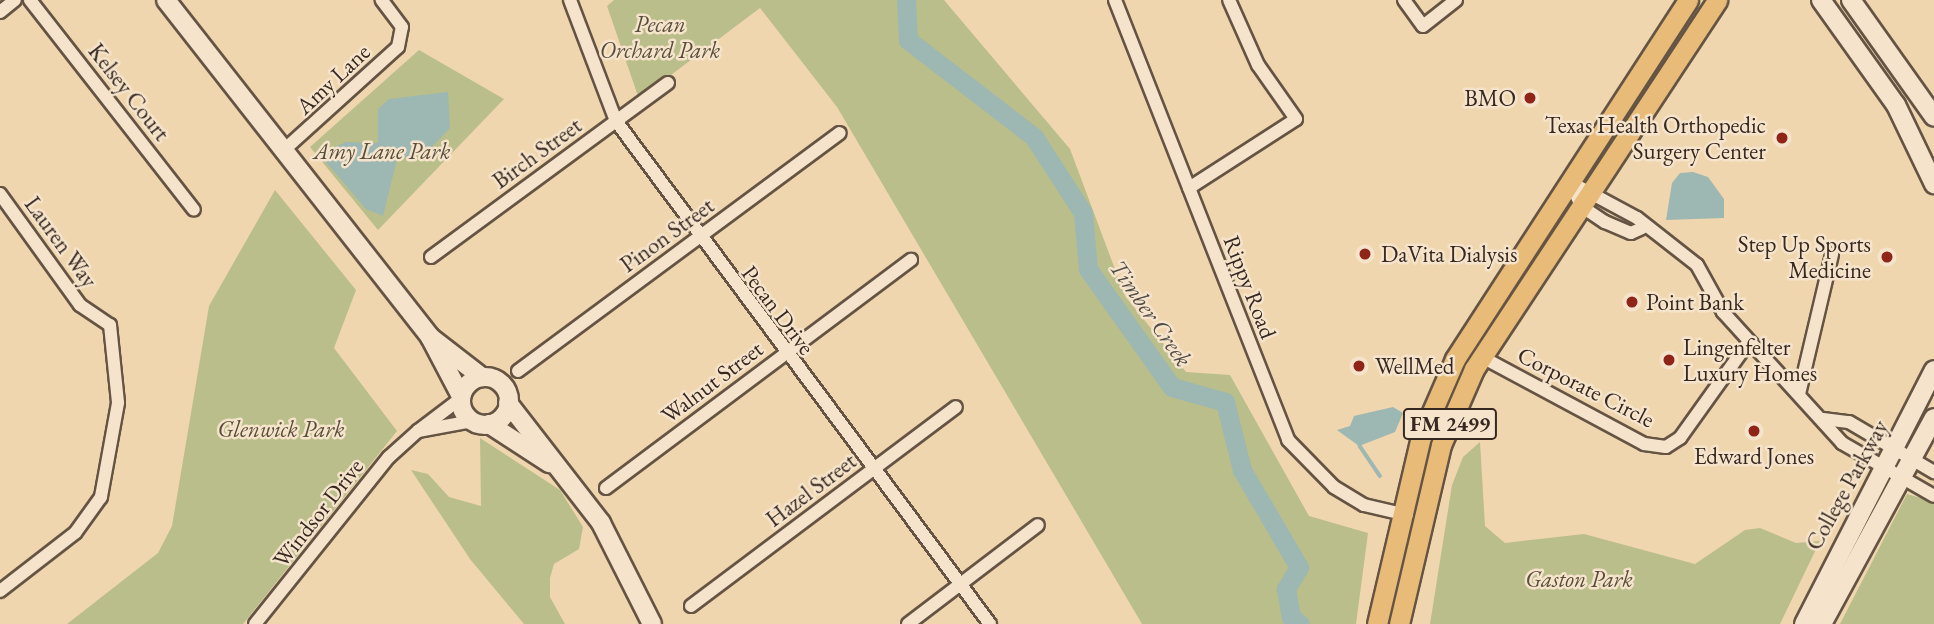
<!DOCTYPE html>
<style>
body{margin:0}
#map{position:relative;width:1934px;height:624px;overflow:hidden;background:#f0d6af;font-family:"EB Garamond",serif}
div>[style]{position:absolute}
[style*='--x']{left:calc(var(--x)*1px);top:calc(var(--y)*1px);width:calc(var(--w)*1px);rotate:calc(var(--a)*1deg)}
.green>*{inset:0;background:#babe8a}
.water>*{inset:0;background:#9db7b3}
.stream>*{height:3.5px;margin:-1.75px;padding:0 1.75px;transform-origin:1.75px;border-radius:1.75px;background:#9db7b3}
.river>*{height:19px;margin:-9.5px;padding:0 9.5px;transform-origin:9.5px;border-radius:9.5px;background:#9db7b3}
.roads{filter:drop-shadow(2px 0 #655444) drop-shadow(-2px 0 #655444) drop-shadow(0 2px #655444) drop-shadow(0 -2px #655444)}
.street>*{height:12px;margin:-6px;padding:0 6px;transform-origin:6px;border-radius:6px;background:#f5e4cb}
.secondary>*{height:18px;margin:-9px;padding:0 9px;transform-origin:9px;border-radius:9px;background:#f5e4cb}
.secondary>.ring{margin:-9px;padding:0;box-sizing:content-box;background:none;border:18px solid #f5e4cb;border-radius:50%}
.primary>*{height:19px;margin:-9.5px;padding:0 9.5px;transform-origin:9.5px;border-radius:9.5px;background:#e8bb78}
.dots>*{width:19px;height:19px;translate:-50% -50%;box-sizing:border-box;border:4px solid #f5e4cb;border-radius:50%}
span{translate:-50% -50%;white-space:nowrap;text-align:center;line-height:1.15;-webkit-text-stroke:5px #f5e4cb;paint-order:stroke}
.shield-label span{padding:2px 5px;background:#f5e4cb;border:2px solid;border-radius:5px;-webkit-text-stroke-width:0}
.shield-label{font-size:21px;color:#372821;font-weight:700}
.park-label{font-size:23px;color:#584e3b;font-style:italic}
.street-label{font-size:23px;color:#372821}
.poi-label{font-size:23px;color:#372821}
.right{translate:-100% -50%;text-align:right}
.left{translate:0 -50%;text-align:left}
.water-label{font-size:24px;color:#504c46;font-style:italic}
</style>
<div id="map">
<div class="green">
<div style="clip-path:polygon(614px 0,944px 0,1070px 149px,1125px 296px,1186px 372px,1230px 375px,1309px 516px,1368px 533px,1356px 624px,1142px 624px,837px 107px,760px 8px,639px 99px,607px 6px)"></div>
<div style="clip-path:polygon(419px 50px,504px 99px,378px 230px,310px 147px)"></div>
<div style="clip-path:polygon(275px 190px,356px 290px,334px 348px,397px 431px,243px 624px,67px 624px,158px 553px,172px 526px,209px 306px)"></div>
<div style="clip-path:polygon(480px 438px,560px 490px,583px 527px,579px 549px,554px 564px,550px 578px,550px 597px,565px 624px,524px 624px,470px 559px,411px 470px,428px 474px,449px 497px,481px 506px)"></div>
<div style="clip-path:polygon(1480px 442px,1485px 526px,1505px 543px,1584px 534px,1695px 564px,1745px 530px,1760px 528px,1796px 543px,1820px 541px,1780px 624px,1430px 624px,1452px 485px,1463px 457px)"></div>
<div style="clip-path:polygon(1907px 494px,1934px 502px,1934px 624px,1840px 624px)"></div>
</div>
<div class="water">
<div style="clip-path:polygon(448px 92px,450px 128px,426px 153px,397px 159px,383px 216px,366px 209px,319px 154px,346px 142px,378px 143px,378px 109px,389px 99px)"></div>
<div style="clip-path:polygon(1693px 172px,1708px 177px,1724px 199px,1724px 218px,1666px 220px,1672px 183px,1680px 173px)"></div>
<div style="clip-path:polygon(1393px 407px,1403px 413px,1395px 432px,1359px 446px,1337px 430px,1350px 426px,1354px 416px)"></div>
</div>
<div class="stream">
<div style="--x:1360;--y:446;--w:36;--a:56"></div>
</div>
<div class="river">
<div style="--x:906;--y:0;--w:40;--a:87.1"></div>
<div style="--x:908;--y:40;--w:159;--a:37.6"></div>
<div style="--x:1034;--y:137;--w:90;--a:57.2"></div>
<div style="--x:1083;--y:213;--w:56;--a:84.9"></div>
<div style="--x:1088;--y:269;--w:145;--a:54.6"></div>
<div style="--x:1172;--y:387;--w:55;--a:15.8"></div>
<div style="--x:1225;--y:402;--w:70;--a:76"></div>
<div style="--x:1242;--y:470;--w:113;--a:59.6"></div>
<div style="--x:1299;--y:567;--w:26;--a:121"></div>
<div style="--x:1286;--y:589;--w:28;--a:80"></div>
<div style="--x:1291;--y:617;--w:11;--a:38"></div>
</div>
<div class="roads">
<div class="street">
<div style="--x:30;--y:0;--w:266;--a:52"></div>
<div style="--x:570;--y:0;--w:129;--a:69.2"></div>
<div style="--x:616;--y:121;--w:627;--a:53.37"></div>
<div style="--x:1115;--y:0;--w:473;--a:68.5"></div>
<div style="--x:1288;--y:440;--w:66;--a:45.6"></div>
<div style="--x:1334;--y:487;--w:35;--a:31"></div>
<div style="--x:1364;--y:505;--w:44;--a:13.1"></div>
<div style="--x:1404;--y:0;--w:32;--a:54"></div>
<div style="--x:1423;--y:26;--w:42;--a:-38.2"></div>
<div style="--x:0;--y:12;--w:19;--a:-39"></div>
<div style="--x:285;--y:149;--w:152;--a:-42.1"></div>
<div style="--x:398;--y:47;--w:20;--a:-79"></div>
<div style="--x:402;--y:27;--w:34;--a:-127"></div>
<div style="--x:1570;--y:182;--w:76;--a:28.2"></div>
<div style="--x:1637;--y:218;--w:76;--a:38.1"></div>
<div style="--x:1697;--y:265;--w:54;--a:61"></div>
<div style="--x:1723;--y:312;--w:177;--a:47.7"></div>
<div style="--x:1842;--y:443;--w:106;--a:29.9"></div>
<div style="--x:1570;--y:182;--w:26;--a:65"></div>
<div style="--x:1581;--y:206;--w:29;--a:34"></div>
<div style="--x:1605;--y:222;--w:28;--a:23"></div>
<div style="--x:1631;--y:233;--w:12;--a:-24"></div>
<div style="--x:1189;--y:188;--w:127;--a:-32.8"></div>
<div style="--x:1296;--y:119;--w:66;--a:-125.1"></div>
<div style="--x:1258;--y:65;--w:71;--a:-114"></div>
<div style="--x:0;--y:194;--w:137;--a:54.2"></div>
<div style="--x:80;--y:305;--w:36;--a:34"></div>
<div style="--x:110;--y:325;--w:78;--a:84.1"></div>
<div style="--x:118;--y:403;--w:96;--a:100.3"></div>
<div style="--x:101;--y:497;--w:44;--a:125.8"></div>
<div style="--x:75;--y:533;--w:95;--a:142.3"></div>
<div style="--x:431;--y:257;--w:294;--a:-36.3"></div>
<div style="--x:1482;--y:357;--w:184;--a:28.2"></div>
<div style="--x:1644;--y:444;--w:22;--a:8"></div>
<div style="--x:1666;--y:447;--w:17;--a:-33"></div>
<div style="--x:1680;--y:438;--w:117;--a:-54.4"></div>
<div style="--x:518;--y:371;--w:400;--a:-36.5"></div>
<div style="--x:1799;--y:394;--w:144;--a:-76.7"></div>
<div style="--x:460;--y:399;--w:53;--a:142.7"></div>
<div style="--x:418;--y:431;--w:55;--a:-10.5"></div>
<div style="--x:1823;--y:419;--w:26;--a:7"></div>
<div style="--x:1849;--y:422;--w:99;--a:30.5"></div>
<div style="--x:606;--y:488;--w:381;--a:-36.8"></div>
<div style="--x:691;--y:606;--w:331;--a:-36.9"></div>
<div style="--x:255;--y:624;--w:214;--a:-51.3"></div>
<div style="--x:389;--y:457;--w:39;--a:-42"></div>
<div style="--x:908;--y:624;--w:163;--a:-37.3"></div>
</div>
<div class="secondary">
<div style="--x:166;--y:0;--w:428;--a:51.9"></div>
<div style="--x:430;--y:337;--w:66;--a:37.6"></div>
<div style="--x:1821;--y:0;--w:129;--a:54.5"></div>
<div style="--x:1896;--y:105;--w:88;--a:64.3"></div>
<div style="--x:1851;--y:0;--w:143;--a:54.6"></div>
<div style="--x:430;--y:337;--w:67;--a:62.3"></div>
<div class="ring" style="left:461px;top:377px;width:30px;height:30px"></div>
<div style="--x:508;--y:403;--w:152;--a:52.2"></div>
<div style="--x:601;--y:523;--w:113;--a:63.2"></div>
<div style="--x:489;--y:424;--w:72;--a:33"></div>
<div style="--x:1804;--y:624;--w:285;--a:-62.9"></div>
<div style="--x:1822;--y:624;--w:234;--a:-61.5"></div>
</div>
<div class="primary">
<div style="--x:1377;--y:624;--w:192;--a:-76.8"></div>
<div style="--x:1421;--y:437;--w:85;--a:-66.4"></div>
<div style="--x:1455;--y:359;--w:428;--a:-57"></div>
<div style="--x:1399;--y:624;--w:184;--a:-76.8"></div>
<div style="--x:1441;--y:445;--w:83;--a:-66.5"></div>
<div style="--x:1474;--y:369;--w:442;--a:-56.6"></div>
</div>
</div>
<div class="dots">
<div style="left:1530px;top:98px;background:#8f2418"></div>
<div style="left:1782px;top:138px;background:#8f2418"></div>
<div style="left:1365px;top:254px;background:#8f2418"></div>
<div style="left:1887px;top:257px;background:#8f2418"></div>
<div style="left:1632px;top:302px;background:#8f2418"></div>
<div style="left:1669px;top:360px;background:#8f2418"></div>
<div style="left:1359px;top:366px;background:#8f2418"></div>
<div style="left:1754px;top:431px;background:#8f2418"></div>
</div>
<div class="shield-label">
<span style="left:1450px;top:424px">FM 2499</span>
</div>
<div class="park-label">
<span style="left:660px;top:37px">Pecan<br>Orchard Park</span>
<span style="left:382px;top:151px">Amy Lane Park</span>
<span style="left:281px;top:429px">Glenwick Park</span>
<span style="left:1579px;top:579px">Gaston Park</span>
</div>
<div class="street-label">
<span style="left:333px;top:79px;rotate:-43deg">Amy Lane</span>
<span style="left:129px;top:92px;rotate:52deg">Kelsey Court</span>
<span style="left:537px;top:153px;rotate:-36deg">Birch Street</span>
<span style="left:667px;top:235px;rotate:-36deg">Pinon Street</span>
<span style="left:61px;top:242px;rotate:54deg">Lauren Way</span>
<span style="left:1250px;top:287px;rotate:69deg">Rippy Road</span>
<span style="left:778px;top:310px;rotate:53deg">Pecan Drive</span>
<span style="left:712px;top:382px;rotate:-37deg">Walnut Street</span>
<span style="left:1586px;top:387px;rotate:27deg">Corporate Circle</span>
<span style="left:1847px;top:485px;rotate:-61deg">College Parkway</span>
<span style="left:811px;top:490px;rotate:-37deg">Hazel Street</span>
<span style="left:318px;top:513px;rotate:-52deg">Windsor Drive</span>
</div>
<div class="poi-label">
<span class="right" style="left:1516px;top:98px">BMO</span>
<span class="right" style="left:1766px;top:138px">Texas Health Orthopedic<br>Surgery Center</span>
<span class="right" style="left:1871px;top:257px">Step Up Sports<br>Medicine</span>
<span class="left" style="left:1381px;top:254px">DaVita Dialysis</span>
<span class="left" style="left:1646px;top:302px">Point Bank</span>
<span class="left" style="left:1683px;top:360px">Lingenfelter<br>Luxury Homes</span>
<span class="left" style="left:1375px;top:366px">WellMed</span>
<span style="left:1754px;top:456px">Edward Jones</span>
</div>
<div class="water-label">
<span style="left:1151px;top:313px;rotate:55deg">Timber Creek</span>
</div>
</div>
